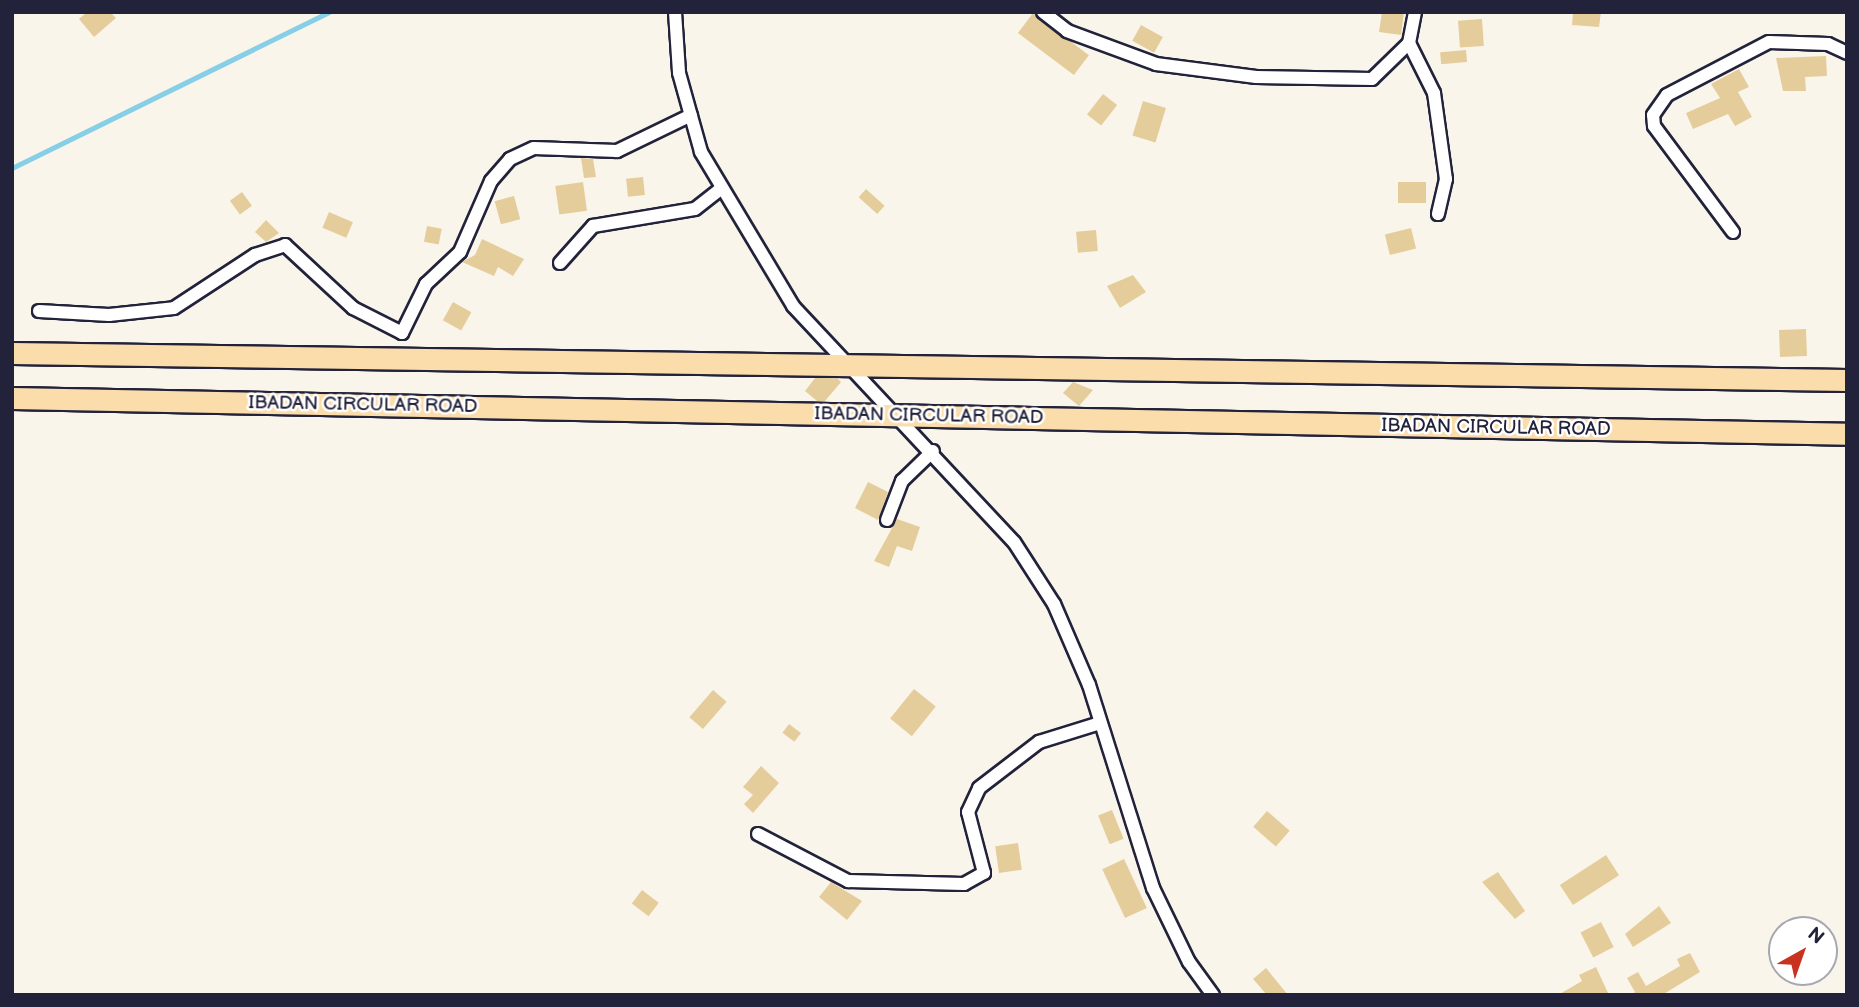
<!DOCTYPE html>
<style>
body{margin:0}
#map{position:relative;width:1859px;height:1007px;overflow:hidden;background:#faf5eb;font-family:"Balsamiq Sans",sans-serif}
div>[style]{position:absolute}
[style*='--x']{left:calc(var(--x)*1px);top:calc(var(--y)*1px);width:calc(var(--w)*1px);rotate:calc(var(--a)*1deg)}
.stream>*{height:4.5px;margin:-2.25px;padding:0 2.25px;transform-origin:2.25px;border-radius:2.25px;background:#86cfe7}
.building>*{inset:0;background:#e5cd9b;transform-origin:0 0}
.roads{filter:drop-shadow(2px 0 #22223b) drop-shadow(-2px 0 #22223b) drop-shadow(0 2px #22223b) drop-shadow(0 -2px #22223b)}
.minor>*{height:12px;margin:-6px;padding:0 6px;transform-origin:6px;border-radius:6px;background:#fff}
.trunk>*{height:21px;margin:-10.5px;padding:0 10.5px;transform-origin:10.5px;border-radius:10.5px;background:#fbdcab}
span{translate:-50% -50%;white-space:nowrap;text-align:center;line-height:1.15;-webkit-text-stroke:5px #fff;paint-order:stroke}
.street-label{font-size:19px;color:#22223b}
.frame{position:absolute;inset:0;border:14px solid #22223b;pointer-events:none}
.north{position:absolute;left:1768px;top:916px;width:70px;height:70px;box-sizing:border-box;background:#fff;border:2px solid #a7a7b1;border-radius:50%;rotate:40deg;font-size:19px;font-weight:700;line-height:28px;text-align:center;color:#22223b}
.north::after{content:'';display:block;margin:auto;width:24px;height:32px;background:#c8321e;clip-path:polygon(50% 0,100% 100%,50% 72%,0 100%)}
</style>
<div id="map">
<div class="stream">
<div style="--x:12;--y:168;--w:353;--a:-26.2"></div>
</div>
<div class="building">
<div style="clip-path:polygon(87px 12px,110px 12px,116px 18px,94px 37px,79px 19px)"></div>
<div style="clip-path:polygon(1382px 12px,1404px 12px,1401px 35px,1379px 32px)"></div>
<div style="clip-path:polygon(1573px 12px,1601px 12px,1599px 27px,1572px 25px)"></div>
<div style="left:1033px;top:13px;width:70px;height:25px;rotate:37deg"></div>
<div style="left:1482px;top:19px;width:27px;height:24px;rotate:86deg"></div>
<div style="left:1141px;top:25px;width:25px;height:18px;rotate:29deg"></div>
<div style="left:1466px;top:50px;width:12px;height:26px;rotate:85deg"></div>
<div style="clip-path:polygon(1826px 56px,1827px 76px,1805px 77px,1806px 91px,1783px 91px,1776px 58px)"></div>
<div style="clip-path:polygon(1739px 69px,1749px 87px,1738px 92px,1752px 117px,1735px 126px,1728px 114px,1693px 129px,1686px 113px,1720px 98px,1711px 84px)"></div>
<div style="left:1103px;top:94px;width:18px;height:26px;rotate:38deg"></div>
<div style="left:1143px;top:101px;width:24px;height:36px;rotate:17deg"></div>
<div style="clip-path:polygon(581px 158px,593px 159px,596px 177px,584px 178px)"></div>
<div style="left:643px;top:177px;width:18px;height:17px;rotate:84deg"></div>
<div style="left:583px;top:182px;width:29px;height:28px;rotate:82deg"></div>
<div style="left:1398px;top:182px;width:28px;height:21px"></div>
<div style="left:866px;top:189px;width:25px;height:11px;rotate:42deg"></div>
<div style="left:242px;top:192px;width:17px;height:15px;rotate:54deg"></div>
<div style="left:514px;top:196px;width:24px;height:20px;rotate:75deg"></div>
<div style="left:329px;top:212px;width:26px;height:17px;rotate:23deg"></div>
<div style="clip-path:polygon(266px 220px,279px 233px,266px 242px,255px 232px)"></div>
<div style="left:427px;top:226px;width:15px;height:16px;rotate:11deg"></div>
<div style="left:1411px;top:228px;width:21px;height:27px;rotate:76deg"></div>
<div style="left:1096px;top:230px;width:21px;height:20px;rotate:85deg"></div>
<div style="clip-path:polygon(482px 239px,524px 259px,513px 276px,498px 267px,494px 276px,462px 262px,475px 255px)"></div>
<div style="clip-path:polygon(1133px 275px,1146px 292px,1120px 308px,1107px 286px)"></div>
<div style="left:453px;top:302px;width:21px;height:21px;rotate:29deg"></div>
<div style="left:1806px;top:329px;width:27px;height:27px;rotate:88deg"></div>
<div style="clip-path:polygon(815px 378px,837px 378px,841px 382px,825px 401px,817px 401px,805px 391px)"></div>
<div style="clip-path:polygon(1073px 382px,1093px 390px,1079px 406px,1063px 393px)"></div>
<div style="clip-path:polygon(868px 482px,888px 492px,878px 520px,855px 508px)"></div>
<div style="clip-path:polygon(897px 519px,920px 527px,912px 551px,897px 546px,889px 567px,874px 561px)"></div>
<div style="left:914px;top:689px;width:28px;height:38px;rotate:39deg"></div>
<div style="left:713px;top:690px;width:18px;height:36px;rotate:41deg"></div>
<div style="left:789px;top:724px;width:15px;height:11px;rotate:37deg"></div>
<div style="clip-path:polygon(761px 766px,779px 783px,753px 813px,744px 804px,753px 795px,743px 787px)"></div>
<div style="left:1112px;top:810px;width:31px;height:15px;rotate:68deg"></div>
<div style="left:1267px;top:811px;width:30px;height:21px;rotate:41deg"></div>
<div style="left:1018px;top:843px;width:27px;height:23px;rotate:82deg"></div>
<div style="left:1606px;top:855px;width:24px;height:55px;rotate:57deg"></div>
<div style="left:1124px;top:859px;width:54px;height:24px;rotate:65deg"></div>
<div style="clip-path:polygon(1498px 872px,1525px 911px,1515px 919px,1482px 882px)"></div>
<div style="clip-path:polygon(831px 882px,862px 901px,847px 920px,819px 897px)"></div>
<div style="left:642px;top:890px;width:21px;height:17px;rotate:37deg"></div>
<div style="clip-path:polygon(1659px 906px,1671px 923px,1633px 947px,1625px 934px)"></div>
<div style="left:1601px;top:922px;width:28px;height:23px;rotate:63deg"></div>
<div style="clip-path:polygon(1690px 953px,1700px 972px,1662px 995px,1630px 995px,1635px 992px,1627px 978px,1638px 972px,1646px 986px,1680px 966px,1677px 959px)"></div>
<div style="clip-path:polygon(1596px 967px,1609px 995px,1558px 995px,1582px 981px,1579px 975px)"></div>
<div style="clip-path:polygon(1266px 968px,1288px 995px,1267px 995px,1253px 979px)"></div>
</div>
<div class="roads">
<div class="minor">
<div style="--x:675;--y:12;--w:61;--a:86.2"></div>
<div style="--x:679;--y:73;--w:82;--a:74.4"></div>
<div style="--x:701;--y:152;--w:179;--a:59.1"></div>
<div style="--x:793;--y:306;--w:323;--a:46.9"></div>
<div style="--x:1014;--y:542;--w:74;--a:57.2"></div>
<div style="--x:1054;--y:604;--w:88;--a:66.6"></div>
<div style="--x:1089;--y:685;--w:213;--a:72.5"></div>
<div style="--x:1153;--y:888;--w:82;--a:64.1"></div>
<div style="--x:1189;--y:962;--w:41;--a:54"></div>
<div style="--x:1043;--y:12;--w:31;--a:38"></div>
<div style="--x:1067;--y:31;--w:95;--a:20.3"></div>
<div style="--x:1156;--y:64;--w:101;--a:7.4"></div>
<div style="--x:1256;--y:77;--w:116;--a:1"></div>
<div style="--x:1372;--y:79;--w:52;--a:-44.2"></div>
<div style="--x:1409;--y:43;--w:32;--a:-79"></div>
<div style="--x:1409;--y:43;--w:56;--a:63.4"></div>
<div style="--x:1434;--y:93;--w:87;--a:82.1"></div>
<div style="--x:1446;--y:179;--w:36;--a:103"></div>
<div style="--x:1733;--y:232;--w:132;--a:-126.7"></div>
<div style="--x:1654;--y:126;--w:11;--a:-95"></div>
<div style="--x:1653;--y:115;--w:24;--a:-55"></div>
<div style="--x:1667;--y:95;--w:115;--a:-27.5"></div>
<div style="--x:1769;--y:42;--w:59;--a:1.9"></div>
<div style="--x:1828;--y:44;--w:21;--a:25"></div>
<div style="--x:560;--y:263;--w:50;--a:-48.3"></div>
<div style="--x:593;--y:226;--w:103;--a:-9.5"></div>
<div style="--x:695;--y:209;--w:34;--a:-38"></div>
<div style="--x:39;--y:311;--w:70;--a:3.3"></div>
<div style="--x:109;--y:315;--w:65;--a:-6.1"></div>
<div style="--x:174;--y:308;--w:97;--a:-33.2"></div>
<div style="--x:255;--y:255;--w:32;--a:-18"></div>
<div style="--x:285;--y:245;--w:93;--a:42.8"></div>
<div style="--x:353;--y:308;--w:55;--a:27"></div>
<div style="--x:402;--y:333;--w:55;--a:-63.9"></div>
<div style="--x:426;--y:284;--w:47;--a:-43.3"></div>
<div style="--x:460;--y:252;--w:77;--a:-66.4"></div>
<div style="--x:491;--y:181;--w:29;--a:-49"></div>
<div style="--x:510;--y:159;--w:26;--a:-25"></div>
<div style="--x:534;--y:148;--w:83;--a:2.1"></div>
<div style="--x:617;--y:151;--w:82;--a:-25.9"></div>
<div style="--x:887;--y:520;--w:42;--a:-69"></div>
<div style="--x:902;--y:481;--w:43;--a:-44.1"></div>
<div style="--x:758;--y:834;--w:102;--a:27.6"></div>
<div style="--x:848;--y:881;--w:116;--a:1.5"></div>
<div style="--x:964;--y:884;--w:23;--a:-29"></div>
<div style="--x:984;--y:873;--w:63;--a:-104.7"></div>
<div style="--x:968;--y:812;--w:26;--a:-65"></div>
<div style="--x:979;--y:788;--w:76;--a:-37.5"></div>
<div style="--x:1039;--y:742;--w:64;--a:-17.3"></div>
</div>
<div class="trunk">
<div style="--x:12;--y:353;--w:1835;--a:0.84"></div>
<div style="--x:12;--y:398;--w:1835;--a:1.12"></div>
</div>
</div>
<div class="street-label">
<span style="left:363px;top:405px;rotate:1deg">IBADAN CIRCULAR ROAD</span>
<span style="left:929px;top:416px;rotate:1deg">IBADAN CIRCULAR ROAD</span>
<span style="left:1496px;top:428px;rotate:1deg">IBADAN CIRCULAR ROAD</span>
</div>
<div class="frame"></div>
<div class="north">N</div>
</div>
